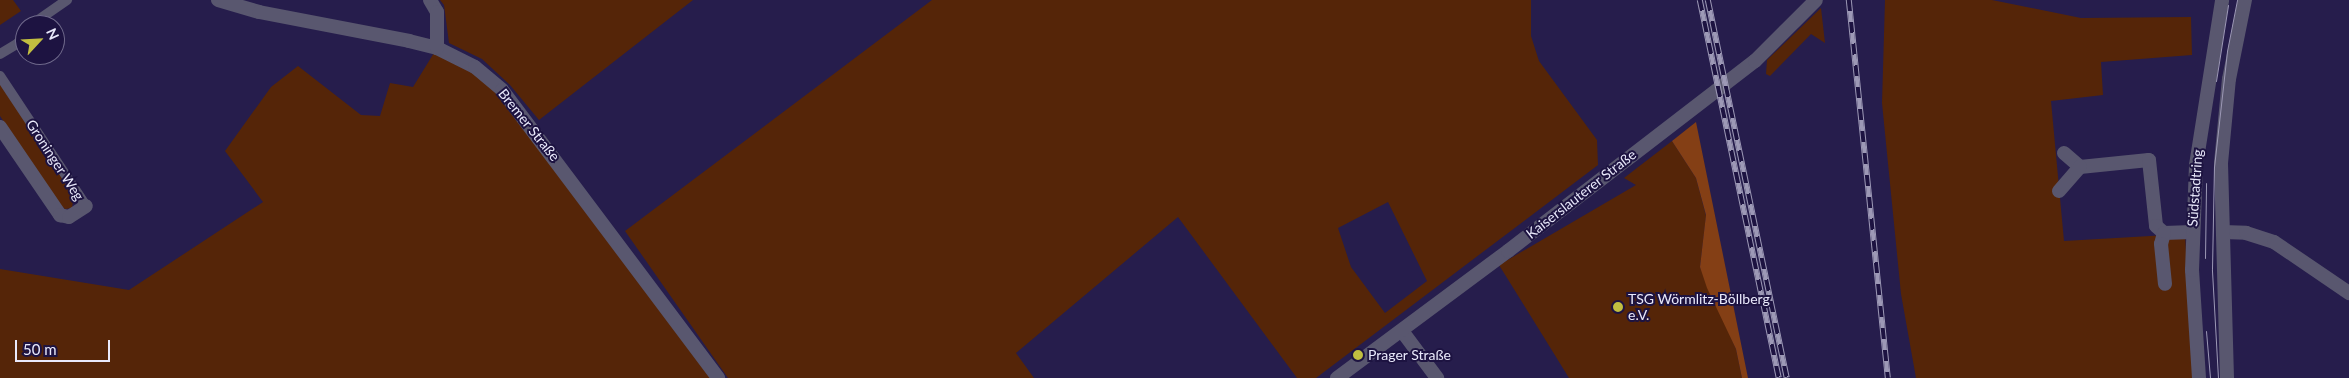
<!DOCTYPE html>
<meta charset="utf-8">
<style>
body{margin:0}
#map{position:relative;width:2349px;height:378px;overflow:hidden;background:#261d4c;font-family:Lato,sans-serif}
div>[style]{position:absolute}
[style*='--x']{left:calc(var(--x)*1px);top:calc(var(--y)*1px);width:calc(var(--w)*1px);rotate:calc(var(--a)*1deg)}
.green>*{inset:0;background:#552508}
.forest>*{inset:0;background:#843f15}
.pedestrian>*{height:10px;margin:-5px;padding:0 5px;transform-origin:5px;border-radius:5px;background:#59576f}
.minor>*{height:14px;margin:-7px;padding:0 7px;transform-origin:7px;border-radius:7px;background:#59576f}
.tertiary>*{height:14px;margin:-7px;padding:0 7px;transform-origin:7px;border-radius:7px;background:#59576f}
.tram>*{height:1px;margin:-0.5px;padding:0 0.5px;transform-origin:0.5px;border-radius:0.5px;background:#9d99b6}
.rail>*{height:5.5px;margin-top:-2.75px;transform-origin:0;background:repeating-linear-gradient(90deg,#1d1341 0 11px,#9d99b6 0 22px);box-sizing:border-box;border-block:1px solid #9d99b6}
.dots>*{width:14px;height:14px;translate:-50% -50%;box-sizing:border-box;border:2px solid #1d1341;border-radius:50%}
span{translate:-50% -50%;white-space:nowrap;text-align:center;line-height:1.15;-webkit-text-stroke:4px #1d1341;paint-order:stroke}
.street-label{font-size:14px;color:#e9e9fb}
.poi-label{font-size:14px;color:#e9e9fb}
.left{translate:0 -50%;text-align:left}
.north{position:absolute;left:15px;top:15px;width:50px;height:50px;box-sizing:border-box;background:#1d1341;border:1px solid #6f698b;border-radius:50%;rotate:65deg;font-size:14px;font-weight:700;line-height:20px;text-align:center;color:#e9e9fb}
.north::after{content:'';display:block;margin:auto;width:18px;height:22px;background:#c1be40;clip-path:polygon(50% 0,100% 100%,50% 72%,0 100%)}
.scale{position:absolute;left:15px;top:340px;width:95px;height:22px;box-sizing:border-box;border:2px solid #e9e9fb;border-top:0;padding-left:6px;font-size:15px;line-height:18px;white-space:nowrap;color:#e9e9fb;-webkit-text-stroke:4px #1d1341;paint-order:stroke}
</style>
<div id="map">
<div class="green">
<div style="clip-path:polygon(0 0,13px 0,21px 11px,0 25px)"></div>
<div style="clip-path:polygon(440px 0,693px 0,539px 120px,510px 85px,482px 59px,449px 43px,444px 5px)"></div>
<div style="clip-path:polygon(evenodd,932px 0,1531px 0,1531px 36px,1539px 61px,1597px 140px,1598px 165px,1316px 378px,1297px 378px,1178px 217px,1016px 353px,1034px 378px,728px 378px,625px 231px,932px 0,1388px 202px,1427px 281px,1385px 313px,1351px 267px,1338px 228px,1388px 202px)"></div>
<div style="clip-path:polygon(1885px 0,1992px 0,2081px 18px,2191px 17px,2192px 55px,2101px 62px,2103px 95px,2051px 101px,2064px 241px,2185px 234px,2193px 378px,1916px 378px,1901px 294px,1882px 103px)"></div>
<div style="clip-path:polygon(1821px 8px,1825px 43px,1811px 34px,1770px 76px,1766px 74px,1767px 60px)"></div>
<div style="clip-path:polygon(437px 48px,475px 67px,718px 378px,0 378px,0 269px,129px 290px,263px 202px,225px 151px,271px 87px,298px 66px,361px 115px,380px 116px,390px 83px,413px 87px)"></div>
<div style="clip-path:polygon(0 84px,74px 195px,72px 208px,65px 209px,59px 204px,0 116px)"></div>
<div style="clip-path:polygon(1672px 141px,1696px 178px,1706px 216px,1700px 267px,1736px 349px,1742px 378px,1569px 378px,1499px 265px,1636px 185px,1624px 178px)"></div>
</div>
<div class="forest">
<div style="clip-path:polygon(1696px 122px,1748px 378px,1742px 378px,1736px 349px,1707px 288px,1700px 267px,1706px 215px,1696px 178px,1672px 141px)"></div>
</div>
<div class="pedestrian">
<div style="--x:31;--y:25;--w:44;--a:-34.8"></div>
<div style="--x:0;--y:54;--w:21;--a:-31"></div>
<div style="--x:18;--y:43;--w:12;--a:-55"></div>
<div style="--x:0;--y:76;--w:156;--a:56.5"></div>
</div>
<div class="minor">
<div style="--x:218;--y:0;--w:43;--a:16.3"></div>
<div style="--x:259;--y:12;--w:153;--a:10.9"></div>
<div style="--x:409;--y:41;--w:29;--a:14"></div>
<div style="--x:437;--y:48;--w:42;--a:26.6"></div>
<div style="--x:475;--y:67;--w:35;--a:40"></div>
<div style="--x:502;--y:90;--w:360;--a:53.1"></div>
<div style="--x:430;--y:0;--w:14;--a:60"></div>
<div style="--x:437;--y:12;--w:36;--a:90"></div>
<div style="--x:0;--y:127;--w:107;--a:55.7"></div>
<div style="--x:60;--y:215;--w:9;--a:13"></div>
<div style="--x:69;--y:217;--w:20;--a:-33"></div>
<div style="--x:2064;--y:153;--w:21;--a:41"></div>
<div style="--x:2080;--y:167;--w:69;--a:-5.8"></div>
<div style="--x:2149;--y:160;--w:66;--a:83.9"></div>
<div style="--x:2156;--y:226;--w:11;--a:41"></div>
<div style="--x:2164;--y:233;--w:28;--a:-2"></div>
<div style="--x:2059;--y:191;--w:32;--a:-49"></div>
<div style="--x:2223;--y:232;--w:23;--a:2"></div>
<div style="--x:2246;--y:233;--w:29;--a:18"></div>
<div style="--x:2274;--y:242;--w:91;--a:34.2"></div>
<div style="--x:2164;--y:233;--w:11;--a:105"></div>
<div style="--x:2161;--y:244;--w:40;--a:84.3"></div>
<div style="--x:1402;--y:331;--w:59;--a:53.3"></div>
</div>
<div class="tertiary">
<div style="--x:1337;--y:378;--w:213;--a:-36.6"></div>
<div style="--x:1508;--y:251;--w:312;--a:-37.6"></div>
<div style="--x:1755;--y:61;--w:86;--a:-45"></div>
<div style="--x:2199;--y:378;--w:108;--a:-93.7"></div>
<div style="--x:2192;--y:270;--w:105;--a:-87.8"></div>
<div style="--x:2196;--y:165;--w:167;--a:-81"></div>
<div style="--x:2227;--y:378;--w:215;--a:-91.6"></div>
<div style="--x:2221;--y:163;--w:84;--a:-84.6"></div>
<div style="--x:2229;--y:79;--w:81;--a:-78.6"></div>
</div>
<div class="tram">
<div style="--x:2216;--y:81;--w:77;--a:-81"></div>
<div style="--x:2205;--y:258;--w:75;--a:-89.2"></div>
<div style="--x:2206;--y:331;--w:47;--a:85.1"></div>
<div style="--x:2218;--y:378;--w:109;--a:-93.2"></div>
<div style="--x:2212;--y:269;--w:102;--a:-88.9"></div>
<div style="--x:2214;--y:167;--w:117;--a:-83.6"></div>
<div style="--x:2227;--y:51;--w:52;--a:-78.9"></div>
</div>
<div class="rail">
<div style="--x:1700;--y:0;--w:386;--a:78.2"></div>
<div style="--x:1708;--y:0;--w:386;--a:78.2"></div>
<div style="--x:1849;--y:0;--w:380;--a:84.1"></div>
</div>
<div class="dots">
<div style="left:1618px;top:307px;background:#c1be40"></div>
<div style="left:1358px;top:355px;background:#c1be40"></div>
</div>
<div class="street-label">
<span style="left:529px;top:125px;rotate:51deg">Bremer Straße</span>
<span style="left:55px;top:160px;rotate:57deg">Groninger Weg</span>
<span style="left:2195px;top:188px;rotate:-86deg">Südstadtring</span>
<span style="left:1581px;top:194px;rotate:-38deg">Kaiserslauterer Straße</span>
</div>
<div class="poi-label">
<span class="left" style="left:1628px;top:307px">TSG Wörmlitz-Böllberg<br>e.V.</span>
<span class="left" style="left:1368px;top:355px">Prager Straße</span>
</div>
<div class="north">N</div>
<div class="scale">50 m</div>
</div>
